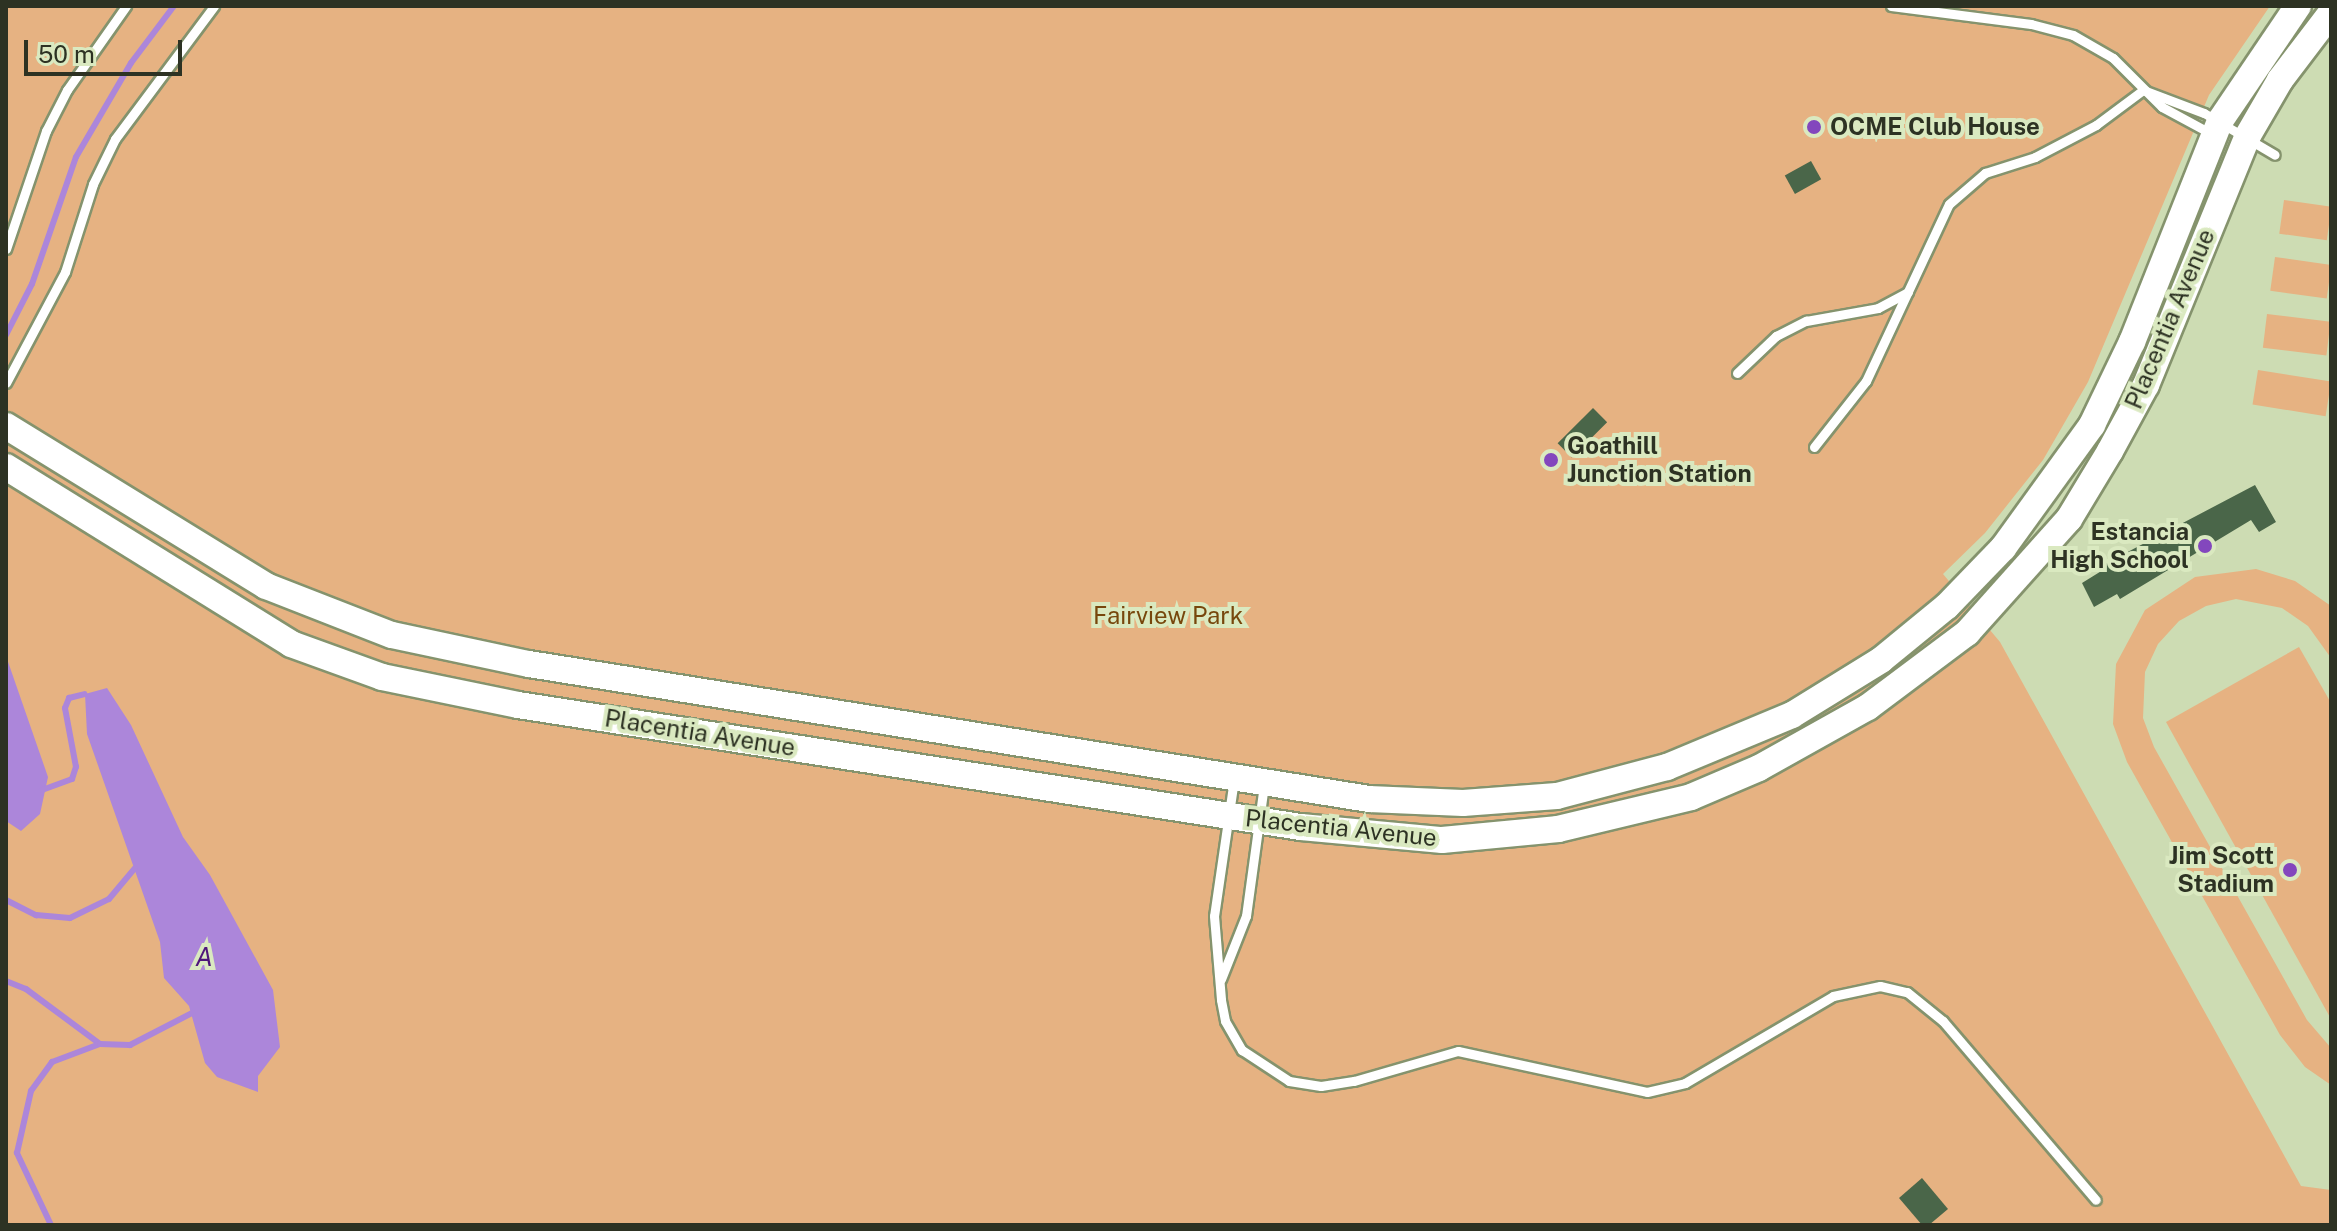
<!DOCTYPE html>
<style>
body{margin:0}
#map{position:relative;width:2337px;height:1231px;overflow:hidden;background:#cddcb3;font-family:"Public Sans",sans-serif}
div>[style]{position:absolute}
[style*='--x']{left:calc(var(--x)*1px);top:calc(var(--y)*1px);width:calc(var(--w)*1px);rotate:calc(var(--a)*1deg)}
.green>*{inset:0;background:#e6b282;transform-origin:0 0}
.water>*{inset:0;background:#ac86da}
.stream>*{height:6px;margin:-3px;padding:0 3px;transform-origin:3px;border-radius:3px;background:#ac86da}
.building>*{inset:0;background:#4a6649;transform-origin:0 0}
.roads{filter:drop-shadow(2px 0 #85936d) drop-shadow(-2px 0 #85936d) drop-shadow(0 2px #85936d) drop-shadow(0 -2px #85936d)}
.service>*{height:9px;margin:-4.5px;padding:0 4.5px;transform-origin:4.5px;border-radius:4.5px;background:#fff}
.secondary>*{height:26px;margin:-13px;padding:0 13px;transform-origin:13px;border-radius:13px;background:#fff}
.dots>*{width:22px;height:22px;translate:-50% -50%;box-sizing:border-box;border:4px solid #dae9c0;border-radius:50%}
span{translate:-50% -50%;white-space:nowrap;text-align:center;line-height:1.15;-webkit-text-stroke:8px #dae9c0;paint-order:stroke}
.poi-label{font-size:24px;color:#2d3223;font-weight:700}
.left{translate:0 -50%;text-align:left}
.right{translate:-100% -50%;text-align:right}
.street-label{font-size:24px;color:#2d3223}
.park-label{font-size:24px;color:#77470c}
.water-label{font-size:26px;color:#4e167b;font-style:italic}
.frame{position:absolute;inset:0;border:8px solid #2d3223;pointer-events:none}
.scale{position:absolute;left:24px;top:40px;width:158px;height:36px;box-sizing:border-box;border:4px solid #2d3223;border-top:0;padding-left:10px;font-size:24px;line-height:28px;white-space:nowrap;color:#2d3223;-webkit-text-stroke:6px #dae9c0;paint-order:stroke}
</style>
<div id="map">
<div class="green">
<div style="clip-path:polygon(6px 6px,2270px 6px,2209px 95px,2088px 382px,2043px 460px,1985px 533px,1943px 574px,2000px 642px,2301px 1186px,2331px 1190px,2331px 1225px,6px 1225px)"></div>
<div style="left:2284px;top:200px;width:48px;height:34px;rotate:8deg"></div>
<div style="left:2275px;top:257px;width:57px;height:34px;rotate:8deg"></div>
<div style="left:2267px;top:314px;width:64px;height:34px;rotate:7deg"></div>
<div style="left:2258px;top:370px;width:74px;height:35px;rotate:9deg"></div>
<div style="clip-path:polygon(2256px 569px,2295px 581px,2331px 606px,2331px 658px,2308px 626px,2282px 608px,2236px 599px,2206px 606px,2179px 621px,2158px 644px,2145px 672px,2143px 718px,2154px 747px,2307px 1020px,2331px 1048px,2331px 1085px,2305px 1067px,2280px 1035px,2127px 762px,2113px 724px,2116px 664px,2145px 610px,2195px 577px)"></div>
<div style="clip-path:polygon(2299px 647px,2331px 703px,2331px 1019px,2166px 722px)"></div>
</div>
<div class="water">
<div style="clip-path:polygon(6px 656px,48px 777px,40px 814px,21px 831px,6px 821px)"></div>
<div style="clip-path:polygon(107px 688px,131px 725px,183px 837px,210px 875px,273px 990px,280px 1047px,258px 1076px,258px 1092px,217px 1077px,205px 1063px,189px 1006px,164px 978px,160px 942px,87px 734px,85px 694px)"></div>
</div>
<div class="stream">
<div style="--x:6;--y:335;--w:57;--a:-63"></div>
<div style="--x:32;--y:284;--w:134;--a:-70.9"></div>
<div style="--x:76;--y:157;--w:109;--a:-59.7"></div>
<div style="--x:131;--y:63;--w:71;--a:-53"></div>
<div style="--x:42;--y:790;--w:32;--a:-20"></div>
<div style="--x:72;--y:779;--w:13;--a:-72"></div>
<div style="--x:76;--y:767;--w:60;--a:-100.6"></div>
<div style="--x:65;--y:708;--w:11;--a:-68"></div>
<div style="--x:69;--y:698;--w:16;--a:-14"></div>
<div style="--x:6;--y:900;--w:34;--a:27"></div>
<div style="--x:36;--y:915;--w:34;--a:5"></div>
<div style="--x:70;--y:918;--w:43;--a:-26"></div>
<div style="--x:109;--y:899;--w:40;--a:-50"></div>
<div style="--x:6;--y:981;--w:22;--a:22"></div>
<div style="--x:26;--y:989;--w:92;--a:36.6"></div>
<div style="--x:51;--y:1225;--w:80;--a:-115.3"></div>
<div style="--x:17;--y:1153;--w:64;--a:-77.3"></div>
<div style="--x:31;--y:1091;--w:36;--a:-54"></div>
<div style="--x:52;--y:1062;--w:51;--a:-20.6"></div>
<div style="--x:100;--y:1044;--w:30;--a:2"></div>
<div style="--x:130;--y:1045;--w:70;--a:-27.3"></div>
</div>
<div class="building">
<div style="left:1811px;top:161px;width:21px;height:30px;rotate:61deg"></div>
<div style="left:1593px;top:408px;width:20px;height:50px;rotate:45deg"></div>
<div style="clip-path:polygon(2255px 485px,2276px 522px,2259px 532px,2251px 520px,2120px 599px,2117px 594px,2094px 607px,2082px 583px,2103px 570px,2101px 566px)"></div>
<div style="clip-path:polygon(1922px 1178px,1948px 1209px,1929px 1225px,1922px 1225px,1899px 1198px)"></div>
</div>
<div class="roads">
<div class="service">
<div style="--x:1891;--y:6;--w:141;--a:7.3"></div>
<div style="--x:2031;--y:24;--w:43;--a:14.7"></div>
<div style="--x:2073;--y:35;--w:46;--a:29.9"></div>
<div style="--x:2113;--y:58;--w:69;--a:45"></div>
<div style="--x:2162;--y:107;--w:57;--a:28.4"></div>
<div style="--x:6;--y:249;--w:125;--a:-71.3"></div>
<div style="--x:46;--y:131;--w:46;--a:-62.9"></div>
<div style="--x:67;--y:90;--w:103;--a:-54.9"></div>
<div style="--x:1737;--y:373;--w:54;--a:-43.5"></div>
<div style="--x:1776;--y:336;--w:34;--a:-27"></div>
<div style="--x:1806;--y:321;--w:73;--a:-10.2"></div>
<div style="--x:1878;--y:308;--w:34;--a:-28"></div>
<div style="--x:6;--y:383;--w:126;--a:-62"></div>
<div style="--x:65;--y:272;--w:92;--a:-72.3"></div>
<div style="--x:93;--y:184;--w:50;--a:-63.9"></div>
<div style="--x:115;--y:139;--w:166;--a:-53.3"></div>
<div style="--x:1814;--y:447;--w:84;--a:-51.8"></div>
<div style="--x:1866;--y:381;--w:195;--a:-64.9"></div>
<div style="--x:1949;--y:204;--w:48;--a:-40.7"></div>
<div style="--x:1985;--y:173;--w:52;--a:-17.7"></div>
<div style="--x:2035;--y:157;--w:69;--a:-27.7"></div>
<div style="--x:2096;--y:125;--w:59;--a:-36.7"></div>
<div style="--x:2143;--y:90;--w:65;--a:20.7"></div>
<div style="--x:2204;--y:113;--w:82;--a:30.6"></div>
<div style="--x:1234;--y:779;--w:138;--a:98.3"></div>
<div style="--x:1214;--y:916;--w:84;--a:85.2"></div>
<div style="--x:1221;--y:1000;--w:21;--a:79"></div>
<div style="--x:1225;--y:1021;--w:34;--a:60"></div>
<div style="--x:1242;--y:1050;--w:56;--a:33.4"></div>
<div style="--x:1289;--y:1081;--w:32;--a:9"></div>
<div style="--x:1321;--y:1086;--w:33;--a:-9"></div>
<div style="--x:1354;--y:1081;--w:108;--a:-16.1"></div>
<div style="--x:1458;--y:1051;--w:193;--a:12.2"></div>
<div style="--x:1647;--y:1092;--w:39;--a:-13"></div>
<div style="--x:1685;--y:1083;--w:172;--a:-30.4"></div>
<div style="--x:1833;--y:996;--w:48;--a:-12"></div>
<div style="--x:1880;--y:986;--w:28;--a:13"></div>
<div style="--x:1907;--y:992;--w:46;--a:38.9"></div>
<div style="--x:1943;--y:1021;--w:235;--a:49.5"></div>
<div style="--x:1221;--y:979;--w:68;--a:-68.4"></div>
<div style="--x:1246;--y:916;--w:133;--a:-82.2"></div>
</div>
<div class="secondary">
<div style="--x:6;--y:426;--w:305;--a:31.6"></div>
<div style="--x:266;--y:586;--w:135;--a:21.3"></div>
<div style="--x:392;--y:635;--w:140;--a:12"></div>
<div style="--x:529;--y:664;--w:851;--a:9.13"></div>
<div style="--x:1369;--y:799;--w:94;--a:2.4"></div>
<div style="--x:1463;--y:803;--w:94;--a:-4.3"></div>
<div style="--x:1557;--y:796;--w:114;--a:-14.8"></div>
<div style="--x:1667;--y:767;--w:135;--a:-22.6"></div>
<div style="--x:1792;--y:715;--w:105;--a:-31.7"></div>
<div style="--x:1881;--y:660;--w:85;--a:-39.3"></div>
<div style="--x:1947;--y:606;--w:81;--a:-46"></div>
<div style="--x:2003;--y:548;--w:152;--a:-54.1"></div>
<div style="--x:2092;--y:425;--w:92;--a:-64.3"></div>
<div style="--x:2132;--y:342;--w:238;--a:-68.3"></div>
<div style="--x:2220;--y:121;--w:139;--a:-55.9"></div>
<div style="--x:6;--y:467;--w:335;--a:31.8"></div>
<div style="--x:291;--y:644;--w:97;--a:19.9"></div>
<div style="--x:382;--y:677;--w:139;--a:11.6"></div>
<div style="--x:518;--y:705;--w:792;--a:8.86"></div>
<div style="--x:1301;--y:827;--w:142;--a:5.3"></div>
<div style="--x:1442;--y:840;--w:117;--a:-5.4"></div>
<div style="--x:1558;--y:829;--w:137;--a:-13.5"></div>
<div style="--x:1691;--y:797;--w:74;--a:-23.1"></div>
<div style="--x:1759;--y:768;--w:125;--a:-29.2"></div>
<div style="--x:1868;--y:707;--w:124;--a:-36.8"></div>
<div style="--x:1967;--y:633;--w:153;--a:-48.2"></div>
<div style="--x:2069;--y:519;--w:79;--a:-58.9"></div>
<div style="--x:2110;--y:451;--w:75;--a:-61.4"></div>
<div style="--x:2146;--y:385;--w:268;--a:-67.8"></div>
<div style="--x:2247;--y:137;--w:66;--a:-59.9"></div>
<div style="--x:2280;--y:80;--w:84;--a:-52.7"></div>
</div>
</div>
<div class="dots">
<div style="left:1814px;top:127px;background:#8347bd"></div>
<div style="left:1551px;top:460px;background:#8347bd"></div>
<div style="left:2205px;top:546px;background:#8347bd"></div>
<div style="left:2290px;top:870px;background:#8347bd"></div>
</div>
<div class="poi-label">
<span class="left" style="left:1830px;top:127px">OCME Club House</span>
<span class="left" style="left:1567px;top:460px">Goathill<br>Junction Station</span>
<span class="right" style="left:2189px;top:546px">Estancia<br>High School</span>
<span class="right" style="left:2274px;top:870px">Jim Scott<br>Stadium</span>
</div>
<div class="street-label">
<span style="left:2170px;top:319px;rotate:-67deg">Placentia Avenue</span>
<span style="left:700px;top:733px;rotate:9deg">Placentia Avenue</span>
<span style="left:1341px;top:828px;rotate:6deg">Placentia Avenue</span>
</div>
<div class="park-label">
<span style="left:1168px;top:616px">Fairview Park</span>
</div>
<div class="water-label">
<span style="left:204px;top:957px">A</span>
</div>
<div class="frame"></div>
<div class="scale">50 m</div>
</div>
